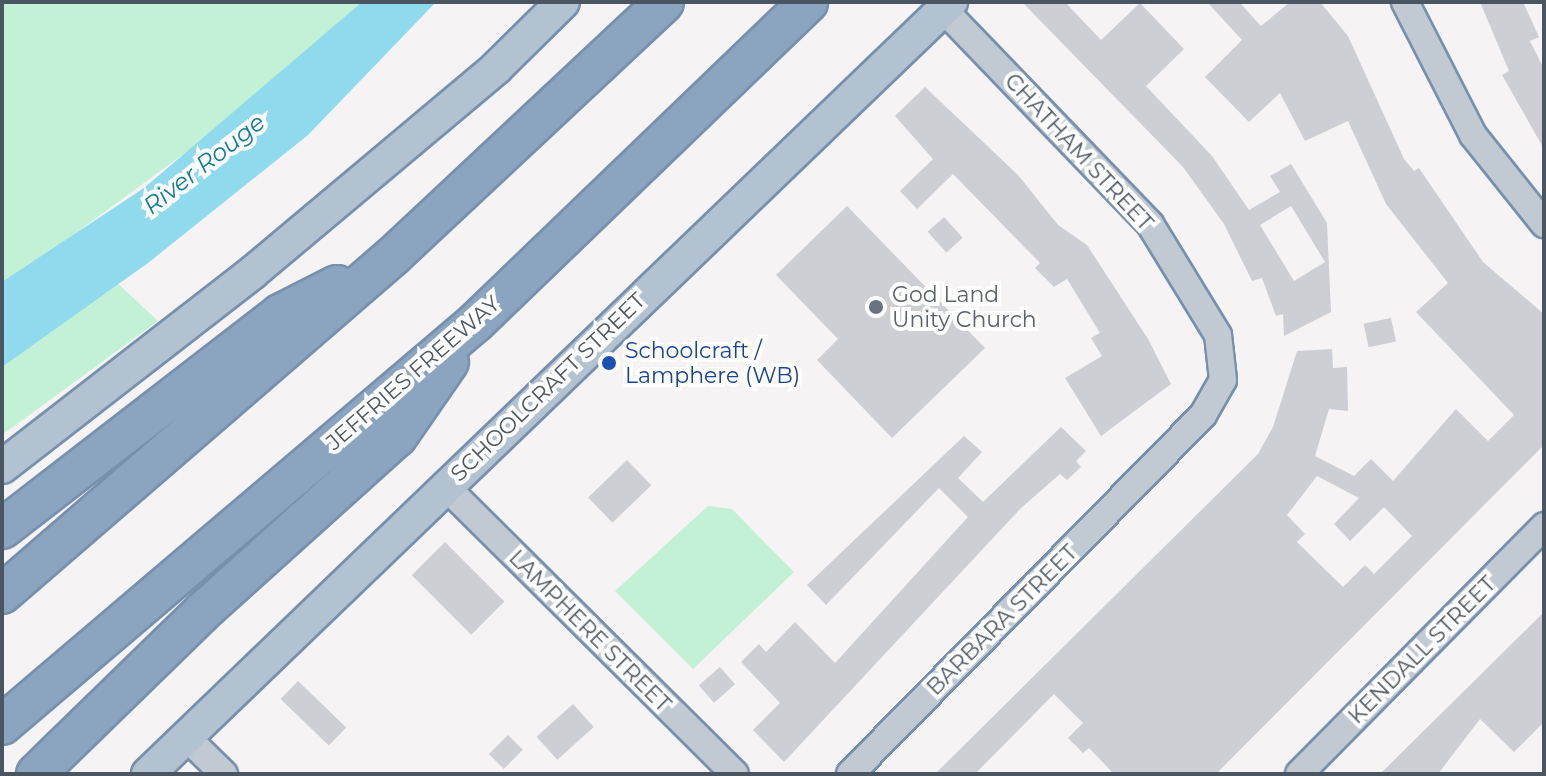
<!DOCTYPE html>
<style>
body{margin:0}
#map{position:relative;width:1546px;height:776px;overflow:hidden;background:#f5f3f3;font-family:Montserrat,sans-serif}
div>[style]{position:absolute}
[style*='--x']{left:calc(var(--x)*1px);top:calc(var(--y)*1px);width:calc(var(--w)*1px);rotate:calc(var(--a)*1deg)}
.green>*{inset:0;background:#c3f1d5}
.water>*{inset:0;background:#90daee}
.building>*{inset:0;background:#cdcfd5;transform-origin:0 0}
.roads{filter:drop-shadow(2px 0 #7690ad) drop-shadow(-2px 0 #7690ad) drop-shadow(0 2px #7690ad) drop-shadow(0 -2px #7690ad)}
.minor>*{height:26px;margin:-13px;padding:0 13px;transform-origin:13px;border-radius:13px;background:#c1cad2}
.major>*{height:32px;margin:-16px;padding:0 16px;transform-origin:16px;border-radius:16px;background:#b3c2d1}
.highway>*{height:38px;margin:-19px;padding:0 19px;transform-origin:19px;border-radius:19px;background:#8ba5c1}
.dots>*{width:22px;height:22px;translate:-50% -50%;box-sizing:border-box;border:4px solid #fff;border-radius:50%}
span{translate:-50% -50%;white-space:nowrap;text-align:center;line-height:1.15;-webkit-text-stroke:8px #fff;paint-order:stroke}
.street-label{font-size:22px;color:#4a5661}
.worship-label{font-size:22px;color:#5b616d}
.left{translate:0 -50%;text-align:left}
.transit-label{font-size:22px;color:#164399}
.water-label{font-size:24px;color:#0c7c9b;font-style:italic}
.frame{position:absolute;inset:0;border:4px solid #4a5661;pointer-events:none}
</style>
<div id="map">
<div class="green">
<div style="clip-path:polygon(2px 2px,362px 2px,223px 125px,69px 238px,158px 321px,2px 435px)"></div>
<div style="clip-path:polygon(708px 506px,732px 509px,794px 572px,693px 669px,615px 591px)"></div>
</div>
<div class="water">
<div style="clip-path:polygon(362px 2px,436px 2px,308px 135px,148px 263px,2px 367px,2px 282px,144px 188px)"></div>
</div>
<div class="building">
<div style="clip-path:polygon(evenodd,1022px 2px,1065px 2px,1101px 40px,1140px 3px,1184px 49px,1146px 86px,1212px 156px,1249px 210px,1280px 192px,1270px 176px,1291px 164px,1327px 223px,1331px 312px,1284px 336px,1283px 314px,1276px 316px,1262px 278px,1252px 281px,1224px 224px,1183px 167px,1022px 2px,1291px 206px,1325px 262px,1294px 281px,1260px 225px,1291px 206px)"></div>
<div style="clip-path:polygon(evenodd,1207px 2px,1239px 2px,1261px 26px,1290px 2px,1320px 2px,1348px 36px,1404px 159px,1414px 171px,1419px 168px,1483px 262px,1544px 314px,1544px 445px,1216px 774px,1114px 774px,1089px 748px,1083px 753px,1068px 738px,1083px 723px,1054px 694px,975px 774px,935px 774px,1258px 454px,1273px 427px,1297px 351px,1332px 349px,1333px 368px,1347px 367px,1348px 411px,1329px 409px,1315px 456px,1354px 476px,1371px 459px,1393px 481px,1456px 409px,1488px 441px,1514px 415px,1416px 312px,1448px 283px,1386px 204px,1348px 121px,1305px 141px,1280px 93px,1249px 122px,1205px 77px,1242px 40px,1207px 2px,1317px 476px,1359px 498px,1334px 524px,1350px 541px,1384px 507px,1412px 536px,1374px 574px,1365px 565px,1343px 587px,1297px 542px,1305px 534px,1287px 515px,1317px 476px)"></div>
<div style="clip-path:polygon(1480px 2px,1523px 2px,1539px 37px,1530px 41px,1544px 69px,1544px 149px,1502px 75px,1509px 71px)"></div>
<div style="clip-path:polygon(925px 87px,1018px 175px,1058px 225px,1087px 245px,1148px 339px,1171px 384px,1101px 436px,1065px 378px,1102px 356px,1091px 338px,1100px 333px,1067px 279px,1054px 287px,1035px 268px,1040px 263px,953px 174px,917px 209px,900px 191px,933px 159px,895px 116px)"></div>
<div style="clip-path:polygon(847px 206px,985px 348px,892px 438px,817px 360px,838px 339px,776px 275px)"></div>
<div style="left:944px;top:217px;width:28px;height:22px;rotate:48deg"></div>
<div style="left:1391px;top:318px;width:24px;height:28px;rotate:78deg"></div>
<div style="clip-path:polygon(1061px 427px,1086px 451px,1076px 461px,1081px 467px,1067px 480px,1060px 474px,1021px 508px,784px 762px,753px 730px,780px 703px,741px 662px,759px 644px,766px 652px,795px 622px,835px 663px,968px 517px,939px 488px,826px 605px,807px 585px,964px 436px,982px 452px,958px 478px,983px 502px)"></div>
<div style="left:627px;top:460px;width:35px;height:54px;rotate:46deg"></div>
<div style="left:445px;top:542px;width:84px;height:47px;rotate:45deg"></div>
<div style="clip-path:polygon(1544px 612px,1544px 722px,1514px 752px,1480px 719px,1438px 774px,1380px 774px)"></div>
<div style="left:720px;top:667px;width:23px;height:28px;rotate:49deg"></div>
<div style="left:298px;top:681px;width:67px;height:25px;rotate:44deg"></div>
<div style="left:573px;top:704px;width:31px;height:49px;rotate:48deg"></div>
<div style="left:508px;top:735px;width:21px;height:27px;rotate:45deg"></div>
</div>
<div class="roads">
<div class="minor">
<div style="--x:1405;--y:2;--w:149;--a:62.9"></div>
<div style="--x:1473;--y:135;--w:114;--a:51.4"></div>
<div style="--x:446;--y:487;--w:407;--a:44.8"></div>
<div style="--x:186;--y:737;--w:53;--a:44.2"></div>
<div style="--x:850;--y:774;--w:503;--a:-45.48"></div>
<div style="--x:1203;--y:415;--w:40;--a:-60.3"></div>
<div style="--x:1223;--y:380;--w:45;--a:-96.3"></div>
<div style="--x:1218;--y:335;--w:130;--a:-121.5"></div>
<div style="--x:1150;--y:224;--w:298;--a:-133.9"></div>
<div style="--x:1299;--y:774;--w:349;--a:-45.3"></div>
</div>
<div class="major">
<div style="--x:2;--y:467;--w:316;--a:-37.8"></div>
<div style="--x:252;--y:273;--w:319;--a:-40"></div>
<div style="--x:496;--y:68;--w:94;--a:-44.6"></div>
<div style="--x:148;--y:774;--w:1114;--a:-43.87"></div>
</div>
<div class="highway">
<div style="--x:2;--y:529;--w:351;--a:-37.7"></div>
<div style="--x:280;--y:314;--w:64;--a:-27"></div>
<div style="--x:2;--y:594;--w:517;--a:-40.84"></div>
<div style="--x:393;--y:256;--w:371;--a:-43.1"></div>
<div style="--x:2;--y:725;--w:622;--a:-40.37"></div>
<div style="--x:476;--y:322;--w:461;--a:-43.9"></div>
<div style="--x:36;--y:774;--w:241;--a:-44.2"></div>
<div style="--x:209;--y:606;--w:253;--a:-42"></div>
<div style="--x:397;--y:437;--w:91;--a:-55.3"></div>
</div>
</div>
<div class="dots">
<div style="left:876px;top:307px;background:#6b7280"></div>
<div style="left:609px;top:363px;background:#1a4fb4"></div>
</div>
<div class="street-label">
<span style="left:1079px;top:152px;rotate:47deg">CHATHAM STREET</span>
<span style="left:413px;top:373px;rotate:-41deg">JEFFRIES FREEWAY</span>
<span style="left:548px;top:387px;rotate:-44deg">SCHOOLCRAFT STREET</span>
<span style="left:1002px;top:620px;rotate:-45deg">BARBARA STREET</span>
<span style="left:590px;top:631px;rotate:45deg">LAMPHERE STREET</span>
<span style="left:1422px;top:650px;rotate:-45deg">KENDALL STREET</span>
</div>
<div class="worship-label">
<span class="left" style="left:892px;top:307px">God Land<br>Unity Church</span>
</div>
<div class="transit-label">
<span class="left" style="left:625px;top:363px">Schoolcraft /<br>Lamphere (WB)</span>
</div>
<div class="water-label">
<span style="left:204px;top:164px;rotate:-38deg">River Rouge</span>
</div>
<div class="frame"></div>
</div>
